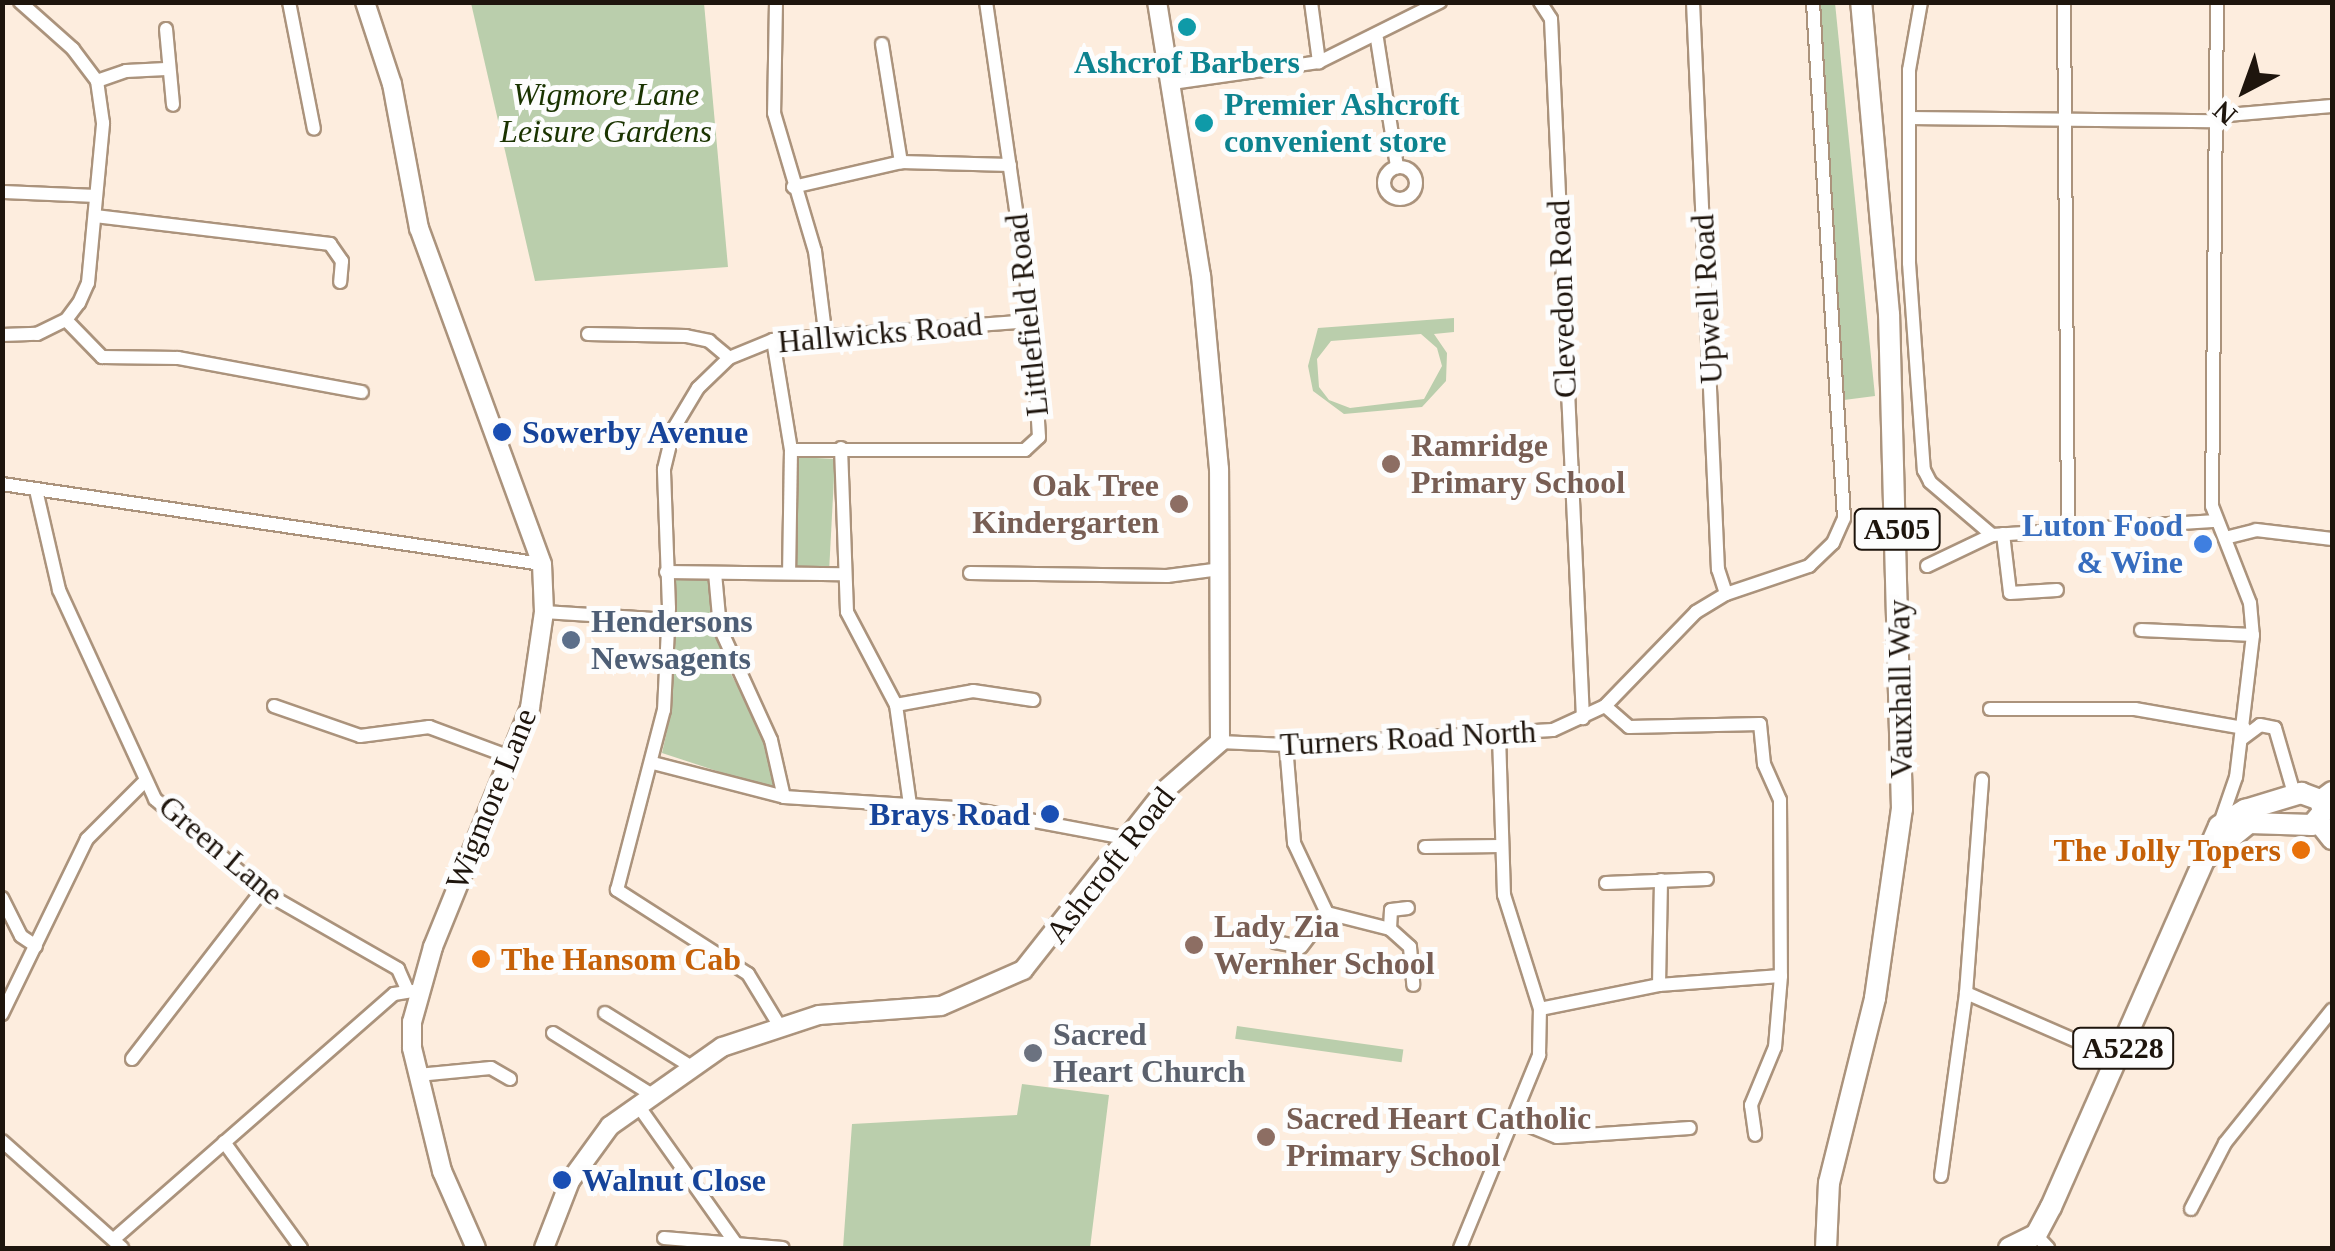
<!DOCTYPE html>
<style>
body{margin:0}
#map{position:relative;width:2335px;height:1251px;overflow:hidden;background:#fdedde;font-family:"Times New Roman",serif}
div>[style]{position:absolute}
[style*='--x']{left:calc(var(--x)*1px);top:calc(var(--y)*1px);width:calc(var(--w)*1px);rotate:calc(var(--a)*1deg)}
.green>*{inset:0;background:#baceac;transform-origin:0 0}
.roads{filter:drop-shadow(2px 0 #ab937c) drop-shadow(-2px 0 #ab937c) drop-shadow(0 2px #ab937c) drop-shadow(0 -2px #ab937c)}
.street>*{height:12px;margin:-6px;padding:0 6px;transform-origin:6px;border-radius:6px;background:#fff}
.street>.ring{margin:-6px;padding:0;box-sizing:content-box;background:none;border:12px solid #fff;border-radius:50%}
.secondary>*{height:18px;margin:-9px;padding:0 9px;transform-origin:9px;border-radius:9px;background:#fff}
.primary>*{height:20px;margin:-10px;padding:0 10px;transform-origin:10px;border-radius:10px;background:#fff}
.dots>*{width:28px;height:28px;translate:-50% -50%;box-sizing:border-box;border:5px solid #fdfdfd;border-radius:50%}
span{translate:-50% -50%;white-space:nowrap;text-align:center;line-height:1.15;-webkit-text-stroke:10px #fdfdfd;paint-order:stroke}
.shield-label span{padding:2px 8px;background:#fdfdfd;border:2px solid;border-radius:8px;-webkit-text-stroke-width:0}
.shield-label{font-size:30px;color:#1e150d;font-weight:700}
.culture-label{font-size:32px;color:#0d838f;font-weight:700}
.left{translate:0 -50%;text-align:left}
.park-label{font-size:32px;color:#1a3300;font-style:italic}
.street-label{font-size:32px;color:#1e150d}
.transit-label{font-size:32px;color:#164399;font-weight:700}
.right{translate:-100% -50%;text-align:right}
.education-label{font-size:32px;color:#785e54;font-weight:700}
.shop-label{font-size:32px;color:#366cbe;font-weight:700}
.service-label{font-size:32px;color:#4e5e75;font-weight:700}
.food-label{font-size:32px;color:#c56008;font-weight:700}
.worship-label{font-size:32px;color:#5b616d;font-weight:700}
.frame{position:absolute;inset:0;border:5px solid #1e150d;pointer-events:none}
.north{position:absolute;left:2195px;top:40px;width:100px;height:100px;-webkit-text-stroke:8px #fdfdfd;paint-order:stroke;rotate:221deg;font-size:28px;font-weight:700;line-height:40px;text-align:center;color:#1e150d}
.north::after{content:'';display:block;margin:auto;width:35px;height:45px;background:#1e150d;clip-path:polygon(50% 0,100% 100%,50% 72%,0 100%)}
</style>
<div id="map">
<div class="green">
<div style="clip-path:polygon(471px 3px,704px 3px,728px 267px,535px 281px)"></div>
<div style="clip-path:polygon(1818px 3px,1835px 3px,1875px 396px,1844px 400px)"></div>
<div style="clip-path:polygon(evenodd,1454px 318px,1454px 332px,1434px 334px,1447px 353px,1446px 381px,1422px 407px,1344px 414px,1313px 391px,1308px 366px,1318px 328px,1454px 318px,1421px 334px,1437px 348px,1442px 366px,1424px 399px,1350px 408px,1329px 400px,1319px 387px,1317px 359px,1331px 341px,1421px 334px)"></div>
<div style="left:797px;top:457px;width:38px;height:109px;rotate:3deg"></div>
<div style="clip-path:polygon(709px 578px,716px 627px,731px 674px,767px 742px,778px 791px,662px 753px,672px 708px,673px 579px)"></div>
<div style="left:1237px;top:1026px;width:168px;height:13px;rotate:8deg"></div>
<div style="clip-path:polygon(1022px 1084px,1109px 1095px,1090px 1248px,843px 1248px,852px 1124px,1017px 1115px)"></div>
</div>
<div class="roads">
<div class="street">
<div style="--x:289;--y:2;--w:129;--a:78.9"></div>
<div style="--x:776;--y:2;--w:111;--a:91"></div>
<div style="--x:774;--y:113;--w:144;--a:73.5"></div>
<div style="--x:815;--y:251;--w:81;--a:82.9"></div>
<div style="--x:1311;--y:2;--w:61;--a:82.4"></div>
<div style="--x:1540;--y:2;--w:20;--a:57"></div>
<div style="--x:1551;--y:19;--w:700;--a:87.38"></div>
<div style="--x:1693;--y:2;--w:568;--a:87.48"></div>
<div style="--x:1718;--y:569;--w:26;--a:72"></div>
<div style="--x:1921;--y:2;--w:69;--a:100"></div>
<div style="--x:1909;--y:70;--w:193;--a:90"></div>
<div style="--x:1909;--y:263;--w:208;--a:85.9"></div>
<div style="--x:1924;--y:470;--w:13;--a:63"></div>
<div style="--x:1930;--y:482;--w:82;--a:40.5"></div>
<div style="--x:1992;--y:535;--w:225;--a:-3.6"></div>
<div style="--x:2064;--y:2;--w:525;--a:89.56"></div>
<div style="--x:2217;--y:2;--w:504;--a:90.57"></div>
<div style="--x:2212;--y:506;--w:104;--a:68.6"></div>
<div style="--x:2250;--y:603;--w:32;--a:85"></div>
<div style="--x:2253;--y:635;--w:143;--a:96.8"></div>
<div style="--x:2236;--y:777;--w:52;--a:109.1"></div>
<div style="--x:166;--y:29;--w:76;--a:84.7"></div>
<div style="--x:1377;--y:39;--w:130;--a:81.1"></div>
<div style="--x:882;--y:44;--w:120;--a:80.9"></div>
<div style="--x:97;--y:81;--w:31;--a:-19"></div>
<div style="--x:126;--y:71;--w:40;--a:-2.9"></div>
<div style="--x:1172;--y:83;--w:148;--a:-8.1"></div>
<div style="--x:1319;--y:62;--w:135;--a:-26.4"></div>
<div style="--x:2216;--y:116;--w:116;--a:-4.9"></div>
<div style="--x:1909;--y:118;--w:306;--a:0.6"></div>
<div class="ring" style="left:1384px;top:167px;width:20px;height:20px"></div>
<div style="--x:793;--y:187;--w:111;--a:-13"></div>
<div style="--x:901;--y:162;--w:109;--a:1.6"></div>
<div style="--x:2;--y:192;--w:94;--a:2.4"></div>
<div style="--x:95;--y:216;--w:237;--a:6.8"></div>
<div style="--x:330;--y:244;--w:21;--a:55"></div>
<div style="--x:342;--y:261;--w:21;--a:95"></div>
<div style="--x:66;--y:320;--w:52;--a:45.8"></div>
<div style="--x:102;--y:357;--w:76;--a:0.8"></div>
<div style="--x:178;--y:358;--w:187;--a:10.5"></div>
<div style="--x:588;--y:334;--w:98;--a:1.2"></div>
<div style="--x:686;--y:336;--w:24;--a:12"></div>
<div style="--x:709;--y:341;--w:26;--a:40"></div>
<div style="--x:2;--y:335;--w:35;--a:-2"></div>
<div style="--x:37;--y:334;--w:32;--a:-26"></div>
<div style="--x:66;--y:320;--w:21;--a:-53"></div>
<div style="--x:79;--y:303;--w:22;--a:-66"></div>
<div style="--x:88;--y:283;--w:161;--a:-84.6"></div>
<div style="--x:103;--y:123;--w:42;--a:-98.1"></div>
<div style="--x:97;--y:81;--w:40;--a:-127"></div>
<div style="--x:73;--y:49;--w:71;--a:-138.4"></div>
<div style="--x:773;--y:340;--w:111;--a:80.7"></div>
<div style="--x:791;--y:450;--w:123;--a:90.9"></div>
<div style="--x:841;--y:448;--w:164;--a:87.9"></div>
<div style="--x:847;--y:612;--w:105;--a:62.2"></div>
<div style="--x:896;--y:705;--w:101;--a:82"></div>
<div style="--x:791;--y:450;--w:234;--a:0"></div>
<div style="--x:1025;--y:450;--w:19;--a:-43"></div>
<div style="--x:1039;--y:437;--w:116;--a:-93.5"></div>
<div style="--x:1032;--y:321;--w:322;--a:-98.2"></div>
<div style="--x:2;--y:484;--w:546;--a:8.43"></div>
<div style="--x:36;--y:490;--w:103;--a:77"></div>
<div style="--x:59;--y:590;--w:230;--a:65.3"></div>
<div style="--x:155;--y:799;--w:141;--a:40.7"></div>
<div style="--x:262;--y:891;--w:157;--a:29.8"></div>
<div style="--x:398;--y:969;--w:22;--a:66"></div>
<div style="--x:2003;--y:534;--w:59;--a:83.2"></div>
<div style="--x:2010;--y:593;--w:47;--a:-3.7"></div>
<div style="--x:2225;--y:538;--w:32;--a:-14"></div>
<div style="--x:2256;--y:530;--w:77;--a:6.8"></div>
<div style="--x:1927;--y:566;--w:72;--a:-25.5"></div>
<div style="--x:666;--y:572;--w:175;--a:0.7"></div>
<div style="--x:715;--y:573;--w:55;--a:84.8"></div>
<div style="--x:720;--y:628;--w:123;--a:65.5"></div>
<div style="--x:771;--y:740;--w:58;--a:77.2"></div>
<div style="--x:970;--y:573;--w:197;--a:0.9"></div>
<div style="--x:1167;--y:576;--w:53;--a:-7.5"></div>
<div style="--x:544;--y:612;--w:125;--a:3.7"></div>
<div style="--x:2141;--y:630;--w:112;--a:2.6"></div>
<div style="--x:896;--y:705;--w:78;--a:-10.3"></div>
<div style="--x:973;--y:691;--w:61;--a:8.5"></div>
<div style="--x:274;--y:706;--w:91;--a:19.2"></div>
<div style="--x:360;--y:736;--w:70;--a:-7.4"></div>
<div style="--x:429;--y:727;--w:86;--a:20.3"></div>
<div style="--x:1605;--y:706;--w:32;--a:41"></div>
<div style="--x:1629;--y:727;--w:131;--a:-1.3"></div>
<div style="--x:1760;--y:724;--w:40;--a:84.3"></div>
<div style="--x:1764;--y:764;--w:39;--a:66"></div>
<div style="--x:1780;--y:800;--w:176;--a:89.7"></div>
<div style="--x:1781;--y:976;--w:71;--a:94.8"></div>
<div style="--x:1775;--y:1047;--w:63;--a:112.5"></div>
<div style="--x:1751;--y:1105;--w:30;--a:82"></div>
<div style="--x:1990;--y:709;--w:145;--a:0"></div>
<div style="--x:2135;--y:709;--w:111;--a:9.9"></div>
<div style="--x:2243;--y:738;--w:21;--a:-37"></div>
<div style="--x:2260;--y:725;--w:15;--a:11"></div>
<div style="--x:2275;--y:728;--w:72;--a:73.8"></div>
<div style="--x:1220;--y:742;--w:66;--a:2.6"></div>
<div style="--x:1286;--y:745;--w:267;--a:-3.2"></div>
<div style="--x:1553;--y:730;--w:57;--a:-24.8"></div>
<div style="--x:1605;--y:706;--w:131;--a:-45.9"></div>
<div style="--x:1696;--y:612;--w:35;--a:-31"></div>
<div style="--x:1726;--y:594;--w:88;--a:-18.6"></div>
<div style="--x:1809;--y:566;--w:33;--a:-44"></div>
<div style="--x:1833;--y:543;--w:27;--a:-66"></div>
<div style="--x:1844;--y:518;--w:517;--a:-93.44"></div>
<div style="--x:1286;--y:745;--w:98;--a:85.3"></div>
<div style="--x:1294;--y:843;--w:77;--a:64.8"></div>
<div style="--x:1327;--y:913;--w:65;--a:14.3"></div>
<div style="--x:1390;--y:929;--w:27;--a:42"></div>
<div style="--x:1410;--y:947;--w:38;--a:85"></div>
<div style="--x:653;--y:763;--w:135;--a:14.5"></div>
<div style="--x:784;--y:797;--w:187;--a:3.7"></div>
<div style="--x:971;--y:809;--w:156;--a:10.7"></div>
<div style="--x:1425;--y:847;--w:75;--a:-0.8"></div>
<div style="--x:1606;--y:883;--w:101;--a:-2.3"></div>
<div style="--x:2;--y:898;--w:42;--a:63.4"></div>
<div style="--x:21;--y:936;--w:18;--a:34"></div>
<div style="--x:1390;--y:929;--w:19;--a:-87"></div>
<div style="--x:1391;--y:910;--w:17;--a:-7"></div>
<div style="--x:1275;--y:942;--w:26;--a:11"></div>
<div style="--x:1301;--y:947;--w:43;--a:-52.6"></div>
<div style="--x:1659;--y:985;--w:105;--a:-88.9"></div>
<div style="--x:1966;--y:993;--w:166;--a:23.5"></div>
<div style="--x:1540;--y:1009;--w:121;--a:-11.4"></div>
<div style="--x:1659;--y:985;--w:122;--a:-4.2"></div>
<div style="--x:605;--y:1013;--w:100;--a:31.9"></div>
<div style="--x:2;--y:1014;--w:195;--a:-64.1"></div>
<div style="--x:87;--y:839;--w:81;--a:-45"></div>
<div style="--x:779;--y:1025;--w:60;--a:-121.3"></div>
<div style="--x:748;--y:974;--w:156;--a:-147.3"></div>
<div style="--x:617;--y:890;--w:186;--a:-75.4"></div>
<div style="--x:664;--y:710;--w:102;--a:-87.2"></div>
<div style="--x:669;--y:608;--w:139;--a:-92.1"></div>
<div style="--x:664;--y:469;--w:42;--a:-76.3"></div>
<div style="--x:674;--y:428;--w:47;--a:-59"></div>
<div style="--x:698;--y:388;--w:43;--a:-44.1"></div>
<div style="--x:729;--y:358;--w:48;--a:-22.2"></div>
<div style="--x:773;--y:340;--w:260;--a:-4.2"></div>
<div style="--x:553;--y:1033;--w:113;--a:32"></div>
<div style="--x:132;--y:1059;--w:212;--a:-52.3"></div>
<div style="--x:418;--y:1075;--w:73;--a:-5.5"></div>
<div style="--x:491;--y:1068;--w:22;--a:30"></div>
<div style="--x:637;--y:1104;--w:171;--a:54.7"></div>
<div style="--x:1515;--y:1120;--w:45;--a:22"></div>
<div style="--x:1557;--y:1137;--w:133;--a:-3.9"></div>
<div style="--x:2;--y:1141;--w:161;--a:41.7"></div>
<div style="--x:224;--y:1142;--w:131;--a:54"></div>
<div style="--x:1941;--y:1176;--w:185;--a:-82.2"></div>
<div style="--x:1966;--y:993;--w:214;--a:-85.7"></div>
<div style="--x:2191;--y:1209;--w:74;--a:-62.7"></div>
<div style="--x:2225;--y:1143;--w:171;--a:-51.2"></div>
<div style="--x:2036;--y:1235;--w:18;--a:47"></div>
<div style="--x:664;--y:1238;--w:119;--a:4.8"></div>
<div style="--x:114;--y:1239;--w:372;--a:-41.2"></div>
<div style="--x:394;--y:994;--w:20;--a:-9"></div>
<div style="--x:1460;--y:1248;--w:209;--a:-67.7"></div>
<div style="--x:1539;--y:1055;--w:46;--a:-88.8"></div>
<div style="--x:1540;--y:1009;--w:120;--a:-107.5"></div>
<div style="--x:1504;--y:895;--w:160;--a:-91.8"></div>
</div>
<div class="secondary">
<div style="--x:365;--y:2;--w:86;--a:71.8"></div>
<div style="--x:392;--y:84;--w:147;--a:79.4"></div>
<div style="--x:419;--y:228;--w:358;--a:69.9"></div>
<div style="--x:542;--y:564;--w:48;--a:87.6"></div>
<div style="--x:544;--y:612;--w:97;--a:98.3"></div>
<div style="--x:530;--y:708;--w:258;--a:112.1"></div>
<div style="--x:433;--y:947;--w:78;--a:105.6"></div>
<div style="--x:412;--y:1022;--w:26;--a:90"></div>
<div style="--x:412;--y:1048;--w:127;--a:76.3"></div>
<div style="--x:442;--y:1171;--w:84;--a:66.2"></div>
<div style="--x:2320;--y:800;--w:15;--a:-37"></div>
<div style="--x:544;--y:1248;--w:72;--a:-68.8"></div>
<div style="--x:570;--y:1181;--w:68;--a:-54"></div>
<div style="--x:610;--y:1126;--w:137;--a:-35.2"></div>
<div style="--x:722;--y:1047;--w:102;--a:-18.3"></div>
<div style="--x:819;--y:1015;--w:122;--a:-4.2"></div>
<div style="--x:941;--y:1006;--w:90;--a:-23.7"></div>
<div style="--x:1023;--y:970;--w:229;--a:-51.7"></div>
<div style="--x:1165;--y:790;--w:73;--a:-41.1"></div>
<div style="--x:1220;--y:742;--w:273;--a:-90.2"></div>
<div style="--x:1219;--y:469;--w:194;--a:-95.3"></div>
<div style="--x:1201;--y:276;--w:278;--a:-99.1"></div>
</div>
<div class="primary">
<div style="--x:2318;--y:821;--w:23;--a:52"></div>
<div style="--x:1826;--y:1248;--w:65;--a:-87.4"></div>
<div style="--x:1829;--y:1183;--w:191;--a:-76"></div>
<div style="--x:1875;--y:998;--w:191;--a:-81.9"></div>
<div style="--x:1902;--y:809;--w:495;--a:-91.5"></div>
<div style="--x:1889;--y:314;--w:313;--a:-95.1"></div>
<div style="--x:2009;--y:1248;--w:30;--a:-26"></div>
<div style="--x:2036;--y:1235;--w:32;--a:-62"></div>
<div style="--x:2051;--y:1207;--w:416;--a:-66.2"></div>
<div style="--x:2219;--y:826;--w:31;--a:-32"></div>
<div style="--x:2245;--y:810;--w:59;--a:-16.9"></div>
<div style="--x:2301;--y:793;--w:20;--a:20"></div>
<div style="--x:2320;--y:800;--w:12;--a:76"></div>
<div style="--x:2323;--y:812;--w:17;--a:130"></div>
<div style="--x:2312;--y:825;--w:63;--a:-178.2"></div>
<div style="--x:2249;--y:823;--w:55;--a:140.9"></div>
</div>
</div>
<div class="dots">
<div style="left:1187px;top:27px;background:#0f9aa8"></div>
<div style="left:1204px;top:123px;background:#0f9aa8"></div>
<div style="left:502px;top:432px;background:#1a4fb4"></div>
<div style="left:1391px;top:464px;background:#8d6e63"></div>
<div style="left:1179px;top:504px;background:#8d6e63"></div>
<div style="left:2203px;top:544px;background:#3f7fe0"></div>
<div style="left:571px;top:640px;background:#5c6f8a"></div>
<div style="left:1050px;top:814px;background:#1a4fb4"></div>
<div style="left:2301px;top:850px;background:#e8710a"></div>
<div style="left:1194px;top:945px;background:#8d6e63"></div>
<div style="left:481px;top:959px;background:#e8710a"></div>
<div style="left:1033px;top:1053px;background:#6b7280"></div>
<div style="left:1266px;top:1137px;background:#8d6e63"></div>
<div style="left:562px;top:1180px;background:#1a4fb4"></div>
</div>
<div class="shield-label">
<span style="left:1897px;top:529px">A505</span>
<span style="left:2123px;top:1048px">A5228</span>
</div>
<div class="culture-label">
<span style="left:1187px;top:62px">Ashcrof Barbers</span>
<span class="left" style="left:1224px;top:123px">Premier Ashcroft<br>convenient store</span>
</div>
<div class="park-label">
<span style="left:606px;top:113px">Wigmore Lane<br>Leisure Gardens</span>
</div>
<div class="street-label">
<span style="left:1562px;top:299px;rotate:-92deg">Clevedon Road</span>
<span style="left:1707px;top:299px;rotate:-93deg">Upwell Road</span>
<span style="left:1027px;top:315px;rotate:-96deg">Littlefield Road</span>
<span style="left:880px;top:333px;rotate:-5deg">Hallwicks Road</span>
<span style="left:1900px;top:689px;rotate:-91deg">Vauxhall Way</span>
<span style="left:1408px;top:738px;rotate:-3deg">Turners Road North</span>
<span style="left:491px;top:799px;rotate:-68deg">Wigmore Lane</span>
<span style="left:221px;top:850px;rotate:40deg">Green Lane</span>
<span style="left:1110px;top:865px;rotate:-52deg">Ashcroft Road</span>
</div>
<div class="transit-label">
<span class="left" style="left:522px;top:432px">Sowerby Avenue</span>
<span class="right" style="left:1030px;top:814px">Brays Road</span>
<span class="left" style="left:582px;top:1180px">Walnut Close</span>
</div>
<div class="education-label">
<span class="left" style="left:1411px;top:464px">Ramridge<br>Primary School</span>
<span class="right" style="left:1159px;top:504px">Oak Tree<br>Kindergarten</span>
<span class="left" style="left:1214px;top:945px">Lady Zia<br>Wernher School</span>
<span class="left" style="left:1286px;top:1137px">Sacred Heart Catholic<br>Primary School</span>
</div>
<div class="shop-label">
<span class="right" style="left:2183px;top:544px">Luton Food<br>&amp; Wine</span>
</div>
<div class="service-label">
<span class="left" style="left:591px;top:640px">Hendersons<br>Newsagents</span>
</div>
<div class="food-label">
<span class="right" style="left:2281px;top:850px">The Jolly Topers</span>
<span class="left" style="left:501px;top:959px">The Hansom Cab</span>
</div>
<div class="worship-label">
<span class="left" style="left:1053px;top:1053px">Sacred<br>Heart Church</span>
</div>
<div class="frame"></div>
<div class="north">N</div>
</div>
